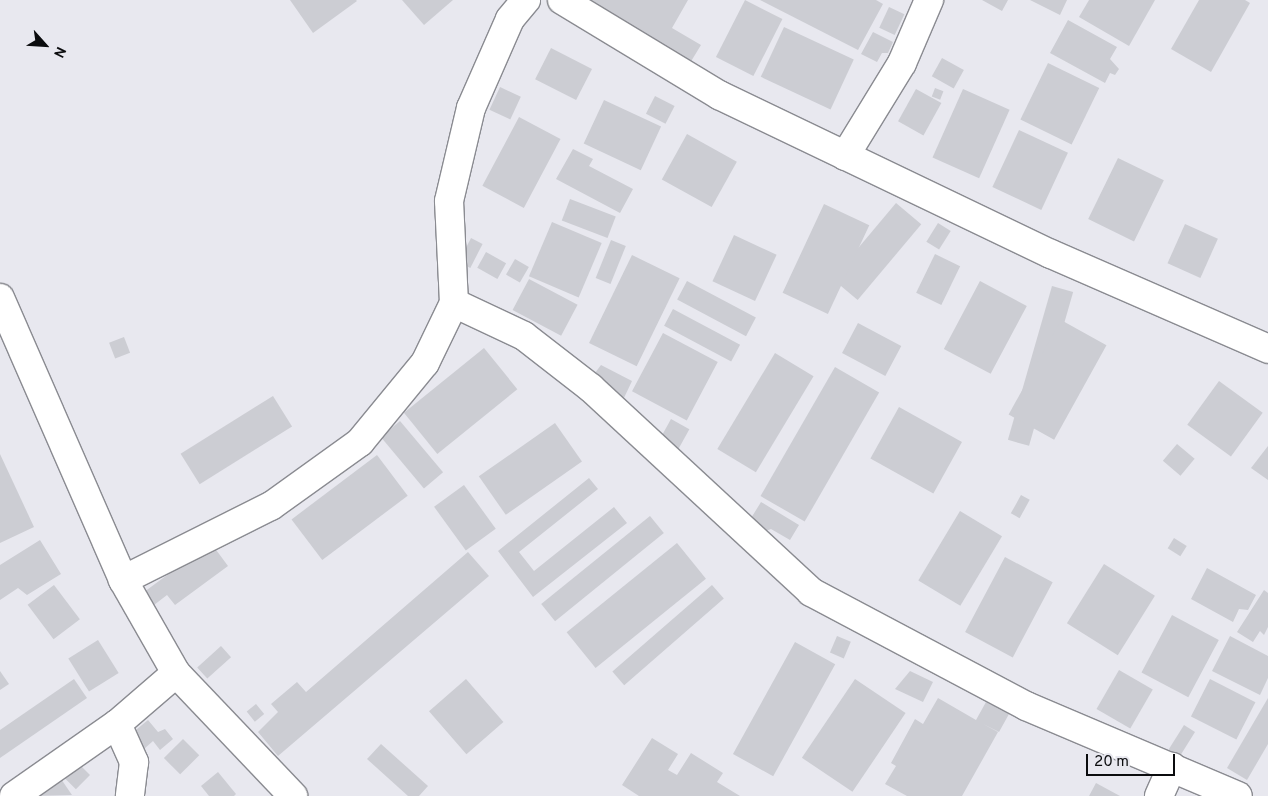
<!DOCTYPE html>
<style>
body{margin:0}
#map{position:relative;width:1268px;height:796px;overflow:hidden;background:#e8e8ef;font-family:Overpass,sans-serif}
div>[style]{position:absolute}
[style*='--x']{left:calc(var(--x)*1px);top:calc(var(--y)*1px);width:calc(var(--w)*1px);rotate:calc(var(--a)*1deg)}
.building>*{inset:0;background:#cccdd3;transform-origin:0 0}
.roads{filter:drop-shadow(1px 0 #8a8b91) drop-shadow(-1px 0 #8a8b91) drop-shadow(0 1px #8a8b91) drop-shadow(0 -1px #8a8b91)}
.street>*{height:28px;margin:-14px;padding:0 14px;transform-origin:14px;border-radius:14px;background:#fff}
.secondary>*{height:28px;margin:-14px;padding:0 14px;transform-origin:14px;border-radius:14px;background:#fff}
span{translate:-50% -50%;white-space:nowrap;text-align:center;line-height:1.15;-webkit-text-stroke:4px #e8e8ef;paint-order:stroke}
.north{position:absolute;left:20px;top:20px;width:50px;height:50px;-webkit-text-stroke:4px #e8e8ef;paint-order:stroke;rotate:116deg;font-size:14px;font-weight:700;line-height:20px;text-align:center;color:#0b0c0e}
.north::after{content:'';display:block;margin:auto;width:18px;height:22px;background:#0b0c0e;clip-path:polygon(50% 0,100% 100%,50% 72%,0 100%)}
.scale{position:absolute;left:1086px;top:754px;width:89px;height:22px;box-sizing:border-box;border:2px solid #0b0c0e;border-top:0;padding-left:6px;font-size:15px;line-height:18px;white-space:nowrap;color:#0b0c0e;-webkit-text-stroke:4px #e8e8ef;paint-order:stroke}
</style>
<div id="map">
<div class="building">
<div style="clip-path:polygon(290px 0,356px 0,357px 1px,313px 33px)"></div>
<div style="clip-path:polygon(402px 0,453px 0,424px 25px)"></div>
<div style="clip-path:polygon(581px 0,688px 0,672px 28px,701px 45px,690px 63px)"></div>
<div style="left:745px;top:0;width:42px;height:64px;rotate:27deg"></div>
<div style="clip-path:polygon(760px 0,876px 0,883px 4px,858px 50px)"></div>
<div style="clip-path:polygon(982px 0,1008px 0,1002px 11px)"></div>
<div style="clip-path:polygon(1030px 0,1067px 0,1060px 15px)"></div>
<div style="clip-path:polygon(1089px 0,1155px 0,1129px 46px,1079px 17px)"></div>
<div style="clip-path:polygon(1199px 0,1245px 0,1250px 3px,1211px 72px,1171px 49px)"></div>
<div style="left:889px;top:7px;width:17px;height:23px;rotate:25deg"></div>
<div style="clip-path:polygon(1068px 20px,1117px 47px,1110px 59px,1119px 69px,1115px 75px,1110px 73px,1105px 83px,1050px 53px)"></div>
<div style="left:784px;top:27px;width:77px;height:55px;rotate:25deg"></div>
<div style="clip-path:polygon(873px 32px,893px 42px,888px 53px,882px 53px,877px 62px,861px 54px)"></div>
<div style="left:551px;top:48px;width:46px;height:35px;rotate:27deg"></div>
<div style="left:942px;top:58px;width:25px;height:21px;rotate:29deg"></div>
<div style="left:1048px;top:63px;width:57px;height:63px;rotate:26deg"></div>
<div style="left:500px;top:87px;width:23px;height:25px;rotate:25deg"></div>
<div style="left:935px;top:88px;width:9px;height:9px;rotate:21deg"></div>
<div style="left:916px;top:89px;width:29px;height:37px;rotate:29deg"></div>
<div style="left:963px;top:89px;width:51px;height:75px;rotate:24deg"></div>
<div style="left:655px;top:96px;width:22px;height:20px;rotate:27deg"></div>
<div style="left:604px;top:100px;width:63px;height:48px;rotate:25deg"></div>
<div style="left:519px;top:117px;width:47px;height:78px;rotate:28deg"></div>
<div style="left:1019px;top:130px;width:54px;height:63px;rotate:25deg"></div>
<div style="left:687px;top:134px;width:57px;height:52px;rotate:29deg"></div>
<div style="clip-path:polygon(573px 149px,593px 159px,589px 166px,633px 189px,620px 213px,556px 179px)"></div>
<div style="left:1118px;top:158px;width:51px;height:68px;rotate:26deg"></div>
<div style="left:570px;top:199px;width:49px;height:23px;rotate:21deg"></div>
<div style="left:896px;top:203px;width:33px;height:99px;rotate:40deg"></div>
<div style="left:824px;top:204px;width:50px;height:98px;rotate:25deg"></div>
<div style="left:552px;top:222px;width:54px;height:59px;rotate:23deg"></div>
<div style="left:938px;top:223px;width:15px;height:22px;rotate:32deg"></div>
<div style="left:1185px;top:224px;width:36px;height:43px;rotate:24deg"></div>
<div style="left:734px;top:235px;width:47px;height:51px;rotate:25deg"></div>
<div style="left:471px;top:238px;width:13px;height:27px;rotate:27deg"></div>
<div style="left:611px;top:240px;width:16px;height:41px;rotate:22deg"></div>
<div style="left:486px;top:252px;width:23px;height:18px;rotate:29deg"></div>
<div style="left:935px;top:254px;width:28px;height:43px;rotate:26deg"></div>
<div style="left:632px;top:255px;width:53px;height:98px;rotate:26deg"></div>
<div style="left:515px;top:259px;width:16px;height:18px;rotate:30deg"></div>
<div style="left:529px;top:279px;width:55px;height:35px;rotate:28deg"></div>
<div style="left:687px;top:281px;width:78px;height:21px;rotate:28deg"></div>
<div style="left:980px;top:281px;width:53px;height:77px;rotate:28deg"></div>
<div style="left:1052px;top:286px;width:22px;height:160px;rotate:16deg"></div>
<div style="left:673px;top:309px;width:76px;height:19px;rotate:28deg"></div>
<div style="left:1061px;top:320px;width:52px;height:108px;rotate:29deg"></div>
<div style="left:858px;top:323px;width:49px;height:34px;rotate:28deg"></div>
<div style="left:663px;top:333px;width:62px;height:66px;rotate:28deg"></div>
<div style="left:124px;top:337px;width:17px;height:16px;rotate:69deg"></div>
<div style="left:484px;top:348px;width:53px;height:103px;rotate:51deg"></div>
<div style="left:775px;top:353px;width:45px;height:112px;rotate:31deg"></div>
<div style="clip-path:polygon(601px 365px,632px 381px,623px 400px,607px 393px,610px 386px,595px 373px)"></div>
<div style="left:835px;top:367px;width:51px;height:149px;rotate:30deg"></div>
<div style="left:1219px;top:381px;width:54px;height:54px;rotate:36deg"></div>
<div style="left:273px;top:396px;width:36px;height:109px;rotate:58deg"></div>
<div style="left:899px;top:407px;width:72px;height:59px;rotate:29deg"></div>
<div style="left:671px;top:419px;width:21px;height:22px;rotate:29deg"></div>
<div style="left:400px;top:421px;width:67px;height:25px;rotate:50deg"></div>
<div style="left:555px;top:423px;width:47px;height:93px;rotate:55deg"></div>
<div style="left:1177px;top:444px;width:23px;height:22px;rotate:40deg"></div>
<div style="clip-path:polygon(1268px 446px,1268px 480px,1251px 468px)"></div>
<div style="clip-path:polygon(0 454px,34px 527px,0 543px)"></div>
<div style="left:377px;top:455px;width:51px;height:107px;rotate:53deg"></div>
<div style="clip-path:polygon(589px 478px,598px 489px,519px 552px,534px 571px,614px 507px,627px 523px,533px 597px,498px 551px)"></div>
<div style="left:464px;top:485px;width:54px;height:37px;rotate:54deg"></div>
<div style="left:1021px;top:495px;width:10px;height:21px;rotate:29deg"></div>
<div style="clip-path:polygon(761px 502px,799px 525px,790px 540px,771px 529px,763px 532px,748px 523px)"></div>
<div style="left:960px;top:511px;width:49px;height:81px;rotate:31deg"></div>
<div style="left:650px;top:516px;width:22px;height:140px;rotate:51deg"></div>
<div style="left:1174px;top:538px;width:15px;height:12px;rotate:32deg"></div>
<div style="clip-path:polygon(40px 540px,61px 574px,27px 595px,18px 588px,0 600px,0 565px)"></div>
<div style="clip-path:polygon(211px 543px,228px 566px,175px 605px,167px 595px,154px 605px,144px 592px)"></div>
<div style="left:677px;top:543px;width:46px;height:142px;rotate:51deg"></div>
<div style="clip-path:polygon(468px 552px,489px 576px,278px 756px,258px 732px,278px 712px,271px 704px,297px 682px,306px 692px)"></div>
<div style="left:1005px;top:557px;width:54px;height:85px;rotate:28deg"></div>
<div style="left:1104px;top:564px;width:60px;height:70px;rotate:32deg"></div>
<div style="clip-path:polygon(1207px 568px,1256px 595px,1248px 610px,1239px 609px,1233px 622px,1191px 599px)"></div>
<div style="left:54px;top:585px;width:43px;height:33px;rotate:53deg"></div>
<div style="left:712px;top:585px;width:18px;height:132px;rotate:49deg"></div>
<div style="clip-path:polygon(1264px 590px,1268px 593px,1268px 627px,1264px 635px,1260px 631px,1253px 642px,1237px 632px)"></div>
<div style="left:1172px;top:615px;width:53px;height:65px;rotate:28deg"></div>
<div style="left:837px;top:636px;width:15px;height:18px;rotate:23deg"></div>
<div style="clip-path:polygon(1230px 636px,1268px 656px,1268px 678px,1260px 695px,1212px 671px)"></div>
<div style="left:98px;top:640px;width:39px;height:35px;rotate:58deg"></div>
<div style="left:795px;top:642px;width:46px;height:128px;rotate:29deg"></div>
<div style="left:221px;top:646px;width:15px;height:32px;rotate:48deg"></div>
<div style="left:1119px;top:670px;width:39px;height:45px;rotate:30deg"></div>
<div style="clip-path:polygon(0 671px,9px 684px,0 690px)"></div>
<div style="clip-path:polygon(910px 671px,933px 682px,923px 702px,895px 689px)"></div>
<div style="clip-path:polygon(74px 679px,87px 698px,0 758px,0 730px)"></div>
<div style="left:466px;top:679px;width:57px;height:49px;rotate:49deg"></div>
<div style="left:855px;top:679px;width:61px;height:95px;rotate:34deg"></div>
<div style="left:1210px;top:679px;width:51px;height:42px;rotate:27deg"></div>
<div style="clip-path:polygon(938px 698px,976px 720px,986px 702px,1009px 714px,999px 732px,983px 724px,998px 732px,962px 796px,907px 796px,885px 784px,896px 766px,891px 763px,915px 719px,923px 724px)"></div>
<div style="clip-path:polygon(1268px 698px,1268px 744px,1247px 780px,1227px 768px)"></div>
<div style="left:256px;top:704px;width:13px;height:12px;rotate:51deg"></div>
<div style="clip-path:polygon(148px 720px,158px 732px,165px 729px,173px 739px,160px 750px,153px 741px,144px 749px,131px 734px)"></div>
<div style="left:1184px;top:725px;width:13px;height:29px;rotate:32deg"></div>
<div style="clip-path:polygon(652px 738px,678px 754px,668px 770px,677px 775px,691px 753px,723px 773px,717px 782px,740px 796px,639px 796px,622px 785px)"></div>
<div style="left:183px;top:739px;width:23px;height:27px;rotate:45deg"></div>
<div style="clip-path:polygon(381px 744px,428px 786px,419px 796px,408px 796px,367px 759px)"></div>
<div style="left:78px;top:763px;width:17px;height:20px;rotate:45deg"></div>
<div style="clip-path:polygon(218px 772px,236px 794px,234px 796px,209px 796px,201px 786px)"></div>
<div style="clip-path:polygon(59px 776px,72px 795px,31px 796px)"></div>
<div style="clip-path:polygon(1096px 783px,1120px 796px,1089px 796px)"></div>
</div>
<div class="roads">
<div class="street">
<div style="--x:562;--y:0;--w:184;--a:31.2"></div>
<div style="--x:719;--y:95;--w:368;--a:25.6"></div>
<div style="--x:1051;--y:254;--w:237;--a:23.6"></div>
<div style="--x:845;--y:156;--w:109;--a:-58.5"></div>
<div style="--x:902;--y:63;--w:69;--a:-66.8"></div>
<div style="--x:454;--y:303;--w:77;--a:25.2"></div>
<div style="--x:524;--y:336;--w:85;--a:37.8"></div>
<div style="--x:591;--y:388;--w:300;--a:42.8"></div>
<div style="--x:811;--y:592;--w:243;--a:27.9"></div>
<div style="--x:1026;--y:706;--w:230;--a:23"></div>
<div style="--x:123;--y:580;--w:165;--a:-26.6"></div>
<div style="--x:271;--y:506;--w:110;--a:-35.7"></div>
<div style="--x:360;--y:442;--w:102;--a:-50.6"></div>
<div style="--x:425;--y:363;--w:67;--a:-64.2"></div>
<div style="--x:454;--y:303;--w:102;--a:-92.8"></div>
<div style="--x:449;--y:201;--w:96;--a:-76.7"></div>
<div style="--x:471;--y:108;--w:97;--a:-66.3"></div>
<div style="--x:510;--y:19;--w:25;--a:-50"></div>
<div style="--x:117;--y:724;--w:42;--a:65.9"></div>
<div style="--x:134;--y:762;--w:34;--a:97"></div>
<div style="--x:14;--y:796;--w:126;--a:-35"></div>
<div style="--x:117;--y:724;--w:78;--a:-40.8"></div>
<div style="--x:1159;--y:796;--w:32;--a:-66"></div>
</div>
<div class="secondary">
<div style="--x:0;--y:298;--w:308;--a:66.4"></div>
<div style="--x:123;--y:580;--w:107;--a:60.3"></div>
<div style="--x:176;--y:673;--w:170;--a:46.4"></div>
</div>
</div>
<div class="north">N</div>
<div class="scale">20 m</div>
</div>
